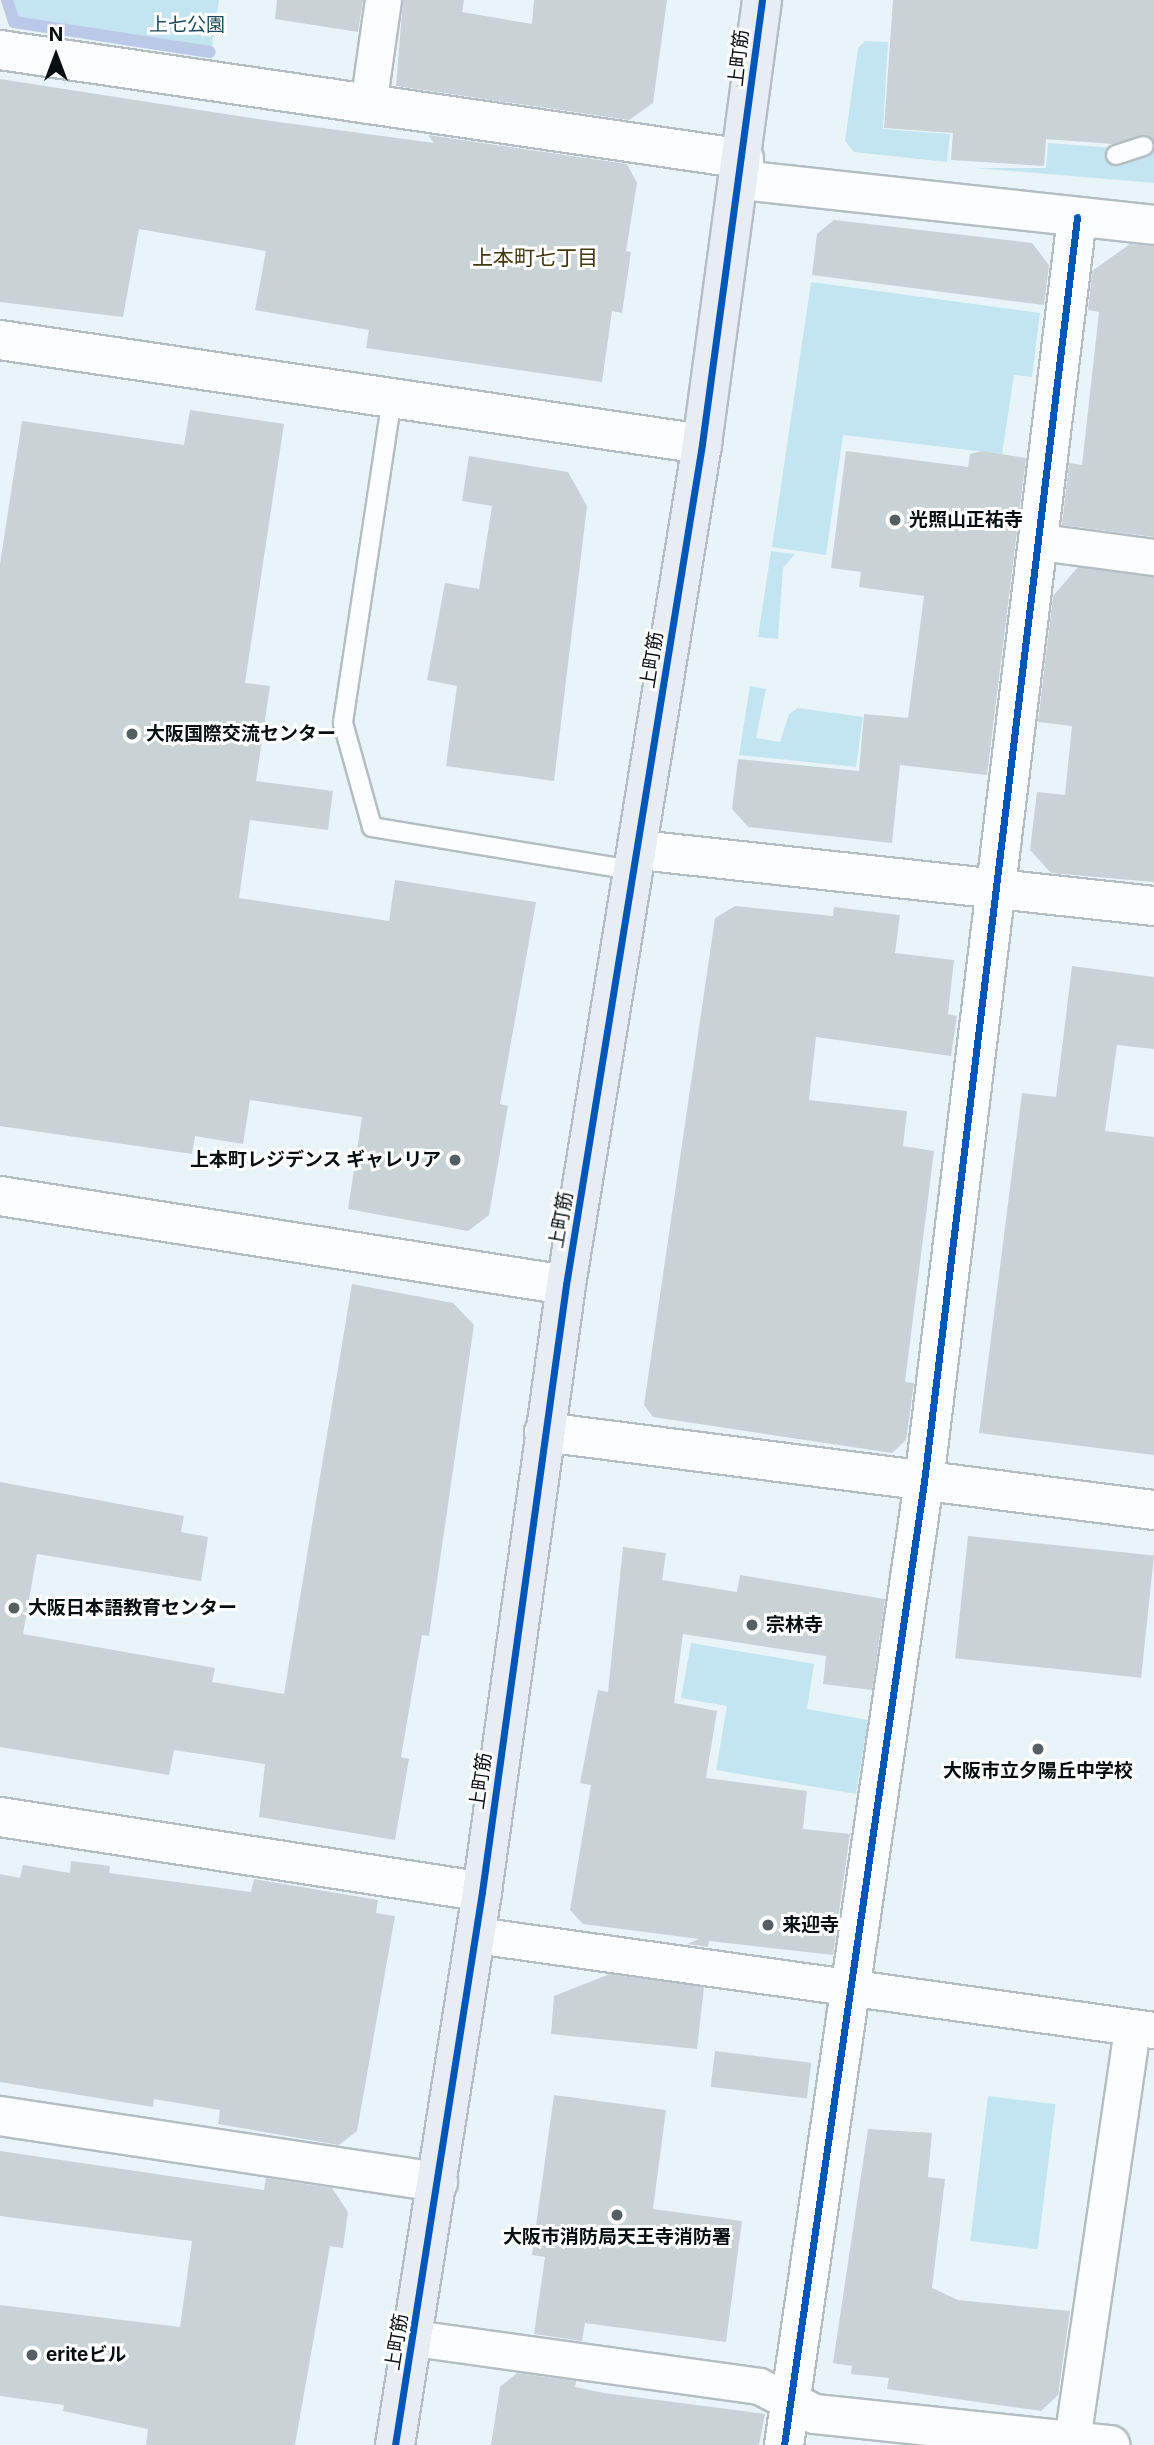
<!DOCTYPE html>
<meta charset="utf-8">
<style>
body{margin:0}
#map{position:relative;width:1154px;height:2445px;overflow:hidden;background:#e8f4f8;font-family:Inter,"Noto Sans JP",sans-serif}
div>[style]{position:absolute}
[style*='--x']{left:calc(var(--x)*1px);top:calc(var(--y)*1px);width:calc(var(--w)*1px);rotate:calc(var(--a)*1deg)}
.green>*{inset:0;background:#c3e5f1;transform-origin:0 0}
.stream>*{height:12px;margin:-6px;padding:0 6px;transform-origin:6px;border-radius:6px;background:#bbc8e8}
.building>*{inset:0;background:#c9d3d5;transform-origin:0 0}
.roads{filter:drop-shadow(2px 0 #b4bec2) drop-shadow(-2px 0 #b4bec2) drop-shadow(0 2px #b4bec2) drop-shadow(0 -2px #b4bec2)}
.service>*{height:18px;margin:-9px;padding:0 9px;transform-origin:9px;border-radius:9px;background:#fcfdfe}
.minor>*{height:35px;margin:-17.5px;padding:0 17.5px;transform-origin:17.5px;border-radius:17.5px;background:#fcfdfe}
.tertiary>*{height:38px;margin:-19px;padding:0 19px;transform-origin:19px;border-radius:19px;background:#fcfdfe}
.primary>*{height:38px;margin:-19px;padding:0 19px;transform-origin:19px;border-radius:19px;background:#e7edf2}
.cycleway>*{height:7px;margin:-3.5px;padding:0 3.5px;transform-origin:3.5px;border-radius:3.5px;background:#0057b8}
.dots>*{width:19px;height:19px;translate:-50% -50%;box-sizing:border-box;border:4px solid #fff;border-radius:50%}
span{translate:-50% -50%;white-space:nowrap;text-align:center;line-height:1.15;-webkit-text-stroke:6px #fff;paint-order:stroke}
.park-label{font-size:19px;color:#1a4a59}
.street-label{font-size:19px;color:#060e11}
.poi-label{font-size:19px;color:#060e11;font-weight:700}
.left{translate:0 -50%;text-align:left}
.right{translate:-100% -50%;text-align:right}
.neighbourhood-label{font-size:21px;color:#42370d}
.north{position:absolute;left:21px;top:21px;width:70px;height:70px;-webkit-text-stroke:5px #fff;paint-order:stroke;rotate:0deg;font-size:19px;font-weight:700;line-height:28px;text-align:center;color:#060e11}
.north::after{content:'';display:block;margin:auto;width:24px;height:32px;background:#060e11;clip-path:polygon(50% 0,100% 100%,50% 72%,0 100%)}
</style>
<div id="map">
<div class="green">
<div style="clip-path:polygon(6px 0,219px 0,211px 54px,12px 23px)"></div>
<div style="clip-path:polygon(865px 41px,888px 42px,883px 129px,950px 134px,947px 162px,854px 152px,845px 141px,858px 48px)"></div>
<div style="clip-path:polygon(1048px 143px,1116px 148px,1115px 164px,1154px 153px,1154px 183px,976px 168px,1046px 168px)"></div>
<div style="clip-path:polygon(811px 282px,1040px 313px,1032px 377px,1014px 375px,1002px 454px,843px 435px,826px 555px,772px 547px)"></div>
<div style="clip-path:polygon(771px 551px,795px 554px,783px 568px,778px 639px,758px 637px)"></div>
<div style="clip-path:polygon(750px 686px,766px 689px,756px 738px,780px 742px,789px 714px,798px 708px,863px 717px,856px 767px,739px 755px)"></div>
<div style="clip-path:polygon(691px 1643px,814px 1664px,807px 1709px,868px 1720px,856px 1794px,716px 1770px,727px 1706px,681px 1698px)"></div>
<div style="left:988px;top:2096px;width:68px;height:146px;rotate:7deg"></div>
</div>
<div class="stream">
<div style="--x:7;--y:0;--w:23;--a:72"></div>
<div style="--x:14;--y:22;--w:198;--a:8.7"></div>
</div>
<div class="building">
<div style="clip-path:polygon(277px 0,363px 0,358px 32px,275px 19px)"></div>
<div style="clip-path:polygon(403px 0,464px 0,462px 12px,532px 24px,534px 0,667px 0,653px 103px,629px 120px,396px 86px)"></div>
<div style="clip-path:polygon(893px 0,1154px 0,1154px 141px,1146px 135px,1113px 144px,1046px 139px,1044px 166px,951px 160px,953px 133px,884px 128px)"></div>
<div style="clip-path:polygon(0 79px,271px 121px,434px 143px,428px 135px,627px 164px,637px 183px,626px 251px,631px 252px,622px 313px,612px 311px,602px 382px,366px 348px,369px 330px,255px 310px,266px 251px,139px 229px,123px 317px,0 302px)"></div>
<div style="clip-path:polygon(834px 220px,1032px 243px,1049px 265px,1044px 305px,812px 275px,817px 234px)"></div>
<div style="clip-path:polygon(1130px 244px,1154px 246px,1154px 537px,1062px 525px,1069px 463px,1082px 465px,1099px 312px,1088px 310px,1092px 271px)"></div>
<div style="clip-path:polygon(190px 410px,284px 424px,245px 683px,270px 686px,256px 781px,333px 791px,328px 830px,250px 820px,239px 898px,389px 921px,395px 880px,536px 902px,500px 1104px,508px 1106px,489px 1215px,468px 1231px,348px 1209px,362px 1117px,250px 1100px,243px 1144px,195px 1136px,192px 1154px,0 1126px,0 564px,22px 421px,184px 445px)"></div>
<div style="clip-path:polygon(846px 451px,968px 467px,970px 454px,982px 451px,1026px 458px,987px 775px,900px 765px,892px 843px,748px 827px,732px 809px,738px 759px,859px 771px,864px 714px,908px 718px,924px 596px,859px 587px,861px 572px,831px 568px)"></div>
<div style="clip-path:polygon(469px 456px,568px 472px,587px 506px,554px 781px,446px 766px,457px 686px,427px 680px,445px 583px,479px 589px,492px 506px,462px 501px)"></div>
<div style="clip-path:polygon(1078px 567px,1154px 577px,1154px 882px,1051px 873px,1030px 850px,1037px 792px,1065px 795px,1072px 726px,1038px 722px,1053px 596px)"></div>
<div style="clip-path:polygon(735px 906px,833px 916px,834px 907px,900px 915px,895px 953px,954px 960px,948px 1014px,957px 1016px,951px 1056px,816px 1037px,809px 1100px,907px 1111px,903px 1146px,934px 1151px,905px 1382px,914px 1383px,906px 1440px,892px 1453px,653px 1417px,644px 1405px,715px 918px)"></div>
<div style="clip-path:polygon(1072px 966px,1154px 977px,1154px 1049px,1117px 1045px,1105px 1131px,1154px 1137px,1154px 1455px,979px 1433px,1022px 1093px,1056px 1097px)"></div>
<div style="clip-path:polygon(352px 1284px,453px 1303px,474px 1325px,429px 1636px,422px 1635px,401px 1757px,409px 1759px,395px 1840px,259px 1817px,265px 1764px,174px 1750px,169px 1775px,0 1747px,0 1482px,184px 1516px,181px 1532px,208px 1537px,201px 1581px,37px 1554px,23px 1634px,215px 1668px,212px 1682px,284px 1694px)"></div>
<div style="left:968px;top:1536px;width:187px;height:123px;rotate:6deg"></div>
<div style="clip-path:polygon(623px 1547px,666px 1553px,662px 1580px,737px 1592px,740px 1575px,885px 1599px,872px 1690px,823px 1684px,826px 1656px,683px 1634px,674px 1703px,717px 1711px,706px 1778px,807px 1791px,803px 1829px,850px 1834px,833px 1955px,709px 1941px,708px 1947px,687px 1944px,699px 1939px,583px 1924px,570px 1910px,591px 1785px,580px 1783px,598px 1690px,608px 1692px)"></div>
<div style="clip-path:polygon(71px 1861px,110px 1866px,109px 1873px,251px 1892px,254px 1879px,378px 1900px,376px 1913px,395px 1916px,357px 2131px,339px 2145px,218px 2124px,220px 2110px,154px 2099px,153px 2107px,0 2082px,0 1874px,20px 1878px,23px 1865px,70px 1873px)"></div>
<div style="clip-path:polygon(610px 1974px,704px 1987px,697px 2049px,551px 2034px,554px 1996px)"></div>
<div style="left:715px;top:2051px;width:97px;height:36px;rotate:7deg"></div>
<div style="clip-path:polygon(554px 2095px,666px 2110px,653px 2209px,742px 2221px,726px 2342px,585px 2323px,582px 2341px,534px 2334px,545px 2257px,532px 2255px)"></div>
<div style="clip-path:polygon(868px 2129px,932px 2133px,928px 2177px,945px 2179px,932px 2288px,958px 2300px,1070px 2311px,1058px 2395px,1041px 2411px,887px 2389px,889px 2378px,851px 2374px,852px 2366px,833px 2363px)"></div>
<div style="clip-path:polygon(0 2151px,264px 2190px,266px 2178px,332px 2188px,348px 2212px,343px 2248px,330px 2246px,295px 2445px,146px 2445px,148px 2429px,63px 2411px,64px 2405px,0 2396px,0 2305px,180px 2327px,192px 2241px,0 2216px)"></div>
<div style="clip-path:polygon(517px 2373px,576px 2381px,575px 2387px,604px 2393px,765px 2414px,759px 2445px,491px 2445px,500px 2387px)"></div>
</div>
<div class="roads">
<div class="service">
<div style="--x:1116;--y:155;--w:29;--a:-18"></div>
<div style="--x:392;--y:398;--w:329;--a:98.6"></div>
<div style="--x:343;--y:723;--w:108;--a:74.4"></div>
<div style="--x:372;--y:827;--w:269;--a:9.4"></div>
</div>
<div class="minor">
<div style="--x:368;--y:105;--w:106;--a:-81.9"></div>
<div style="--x:1040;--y:542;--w:115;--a:7.5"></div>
<div style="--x:476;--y:1935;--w:685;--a:7.98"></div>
<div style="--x:414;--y:2338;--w:348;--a:7.9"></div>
<div style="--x:759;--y:2386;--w:31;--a:27"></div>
<div style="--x:1072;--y:2440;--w:416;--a:-81.7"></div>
</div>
<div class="tertiary">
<div style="--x:0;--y:50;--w:752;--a:8.33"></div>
<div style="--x:741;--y:180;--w:415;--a:6.2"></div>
<div style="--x:0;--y:340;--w:710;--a:8.43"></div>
<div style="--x:640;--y:850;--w:517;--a:6.22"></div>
<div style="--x:0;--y:1196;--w:573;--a:8.94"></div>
<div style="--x:544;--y:1432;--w:615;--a:7.29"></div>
<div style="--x:0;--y:1817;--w:488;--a:8.8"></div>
<div style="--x:0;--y:2116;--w:443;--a:8.6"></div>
<div style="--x:787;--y:2400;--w:31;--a:27"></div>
<div style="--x:815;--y:2414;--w:297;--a:6"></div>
<div style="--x:784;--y:2445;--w:973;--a:-81.73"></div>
<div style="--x:924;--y:1482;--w:1274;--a:-83.1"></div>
</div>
<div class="primary">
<div style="--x:395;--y:2445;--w:560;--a:-81.06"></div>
<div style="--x:482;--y:1892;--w:613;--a:-82.12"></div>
<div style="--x:566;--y:1285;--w:852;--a:-80.81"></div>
<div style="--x:702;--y:444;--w:448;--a:-82.3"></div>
</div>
</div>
<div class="cycleway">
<div style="--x:395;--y:2445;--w:560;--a:-81.06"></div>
<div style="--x:482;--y:1892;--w:613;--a:-82.12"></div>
<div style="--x:566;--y:1285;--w:852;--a:-80.81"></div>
<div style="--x:702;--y:444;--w:448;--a:-82.3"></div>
<div style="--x:784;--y:2445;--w:973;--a:-81.73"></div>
<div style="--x:924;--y:1482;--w:1274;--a:-83.1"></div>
</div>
<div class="dots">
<div style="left:895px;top:520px;background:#555e62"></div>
<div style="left:132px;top:734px;background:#555e62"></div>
<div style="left:455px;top:1160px;background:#555e62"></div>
<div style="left:14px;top:1608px;background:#555e62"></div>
<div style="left:752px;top:1625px;background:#555e62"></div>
<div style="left:1038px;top:1749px;background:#555e62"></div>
<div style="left:768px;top:1925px;background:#555e62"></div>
<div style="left:617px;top:2215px;background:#555e62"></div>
<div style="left:32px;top:2355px;background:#555e62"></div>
</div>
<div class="park-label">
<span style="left:187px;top:25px">上七公園</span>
</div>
<div class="street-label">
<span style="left:739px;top:58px;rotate:-84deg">上町筋</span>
<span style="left:652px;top:660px;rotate:-81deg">上町筋</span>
<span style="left:561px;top:1220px;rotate:-80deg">上町筋</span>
<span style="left:481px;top:1781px;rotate:-82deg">上町筋</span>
<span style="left:397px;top:2342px;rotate:-81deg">上町筋</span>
</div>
<div class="poi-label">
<span class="left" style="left:909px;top:520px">光照山正祐寺</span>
<span class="left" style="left:146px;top:734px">大阪国際交流センター</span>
<span class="right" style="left:441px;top:1160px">上本町レジデンス ギャレリア</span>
<span class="left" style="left:28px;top:1608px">大阪日本語教育センター</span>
<span class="left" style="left:766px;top:1625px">宗林寺</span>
<span style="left:1038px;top:1771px">大阪市立夕陽丘中学校</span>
<span class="left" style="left:782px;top:1925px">来迎寺</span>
<span style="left:617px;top:2237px">大阪市消防局天王寺消防署</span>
<span class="left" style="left:46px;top:2355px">eriteビル</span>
</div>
<div class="neighbourhood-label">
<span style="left:535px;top:258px">上本町七丁目</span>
</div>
<div class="north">N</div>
</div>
